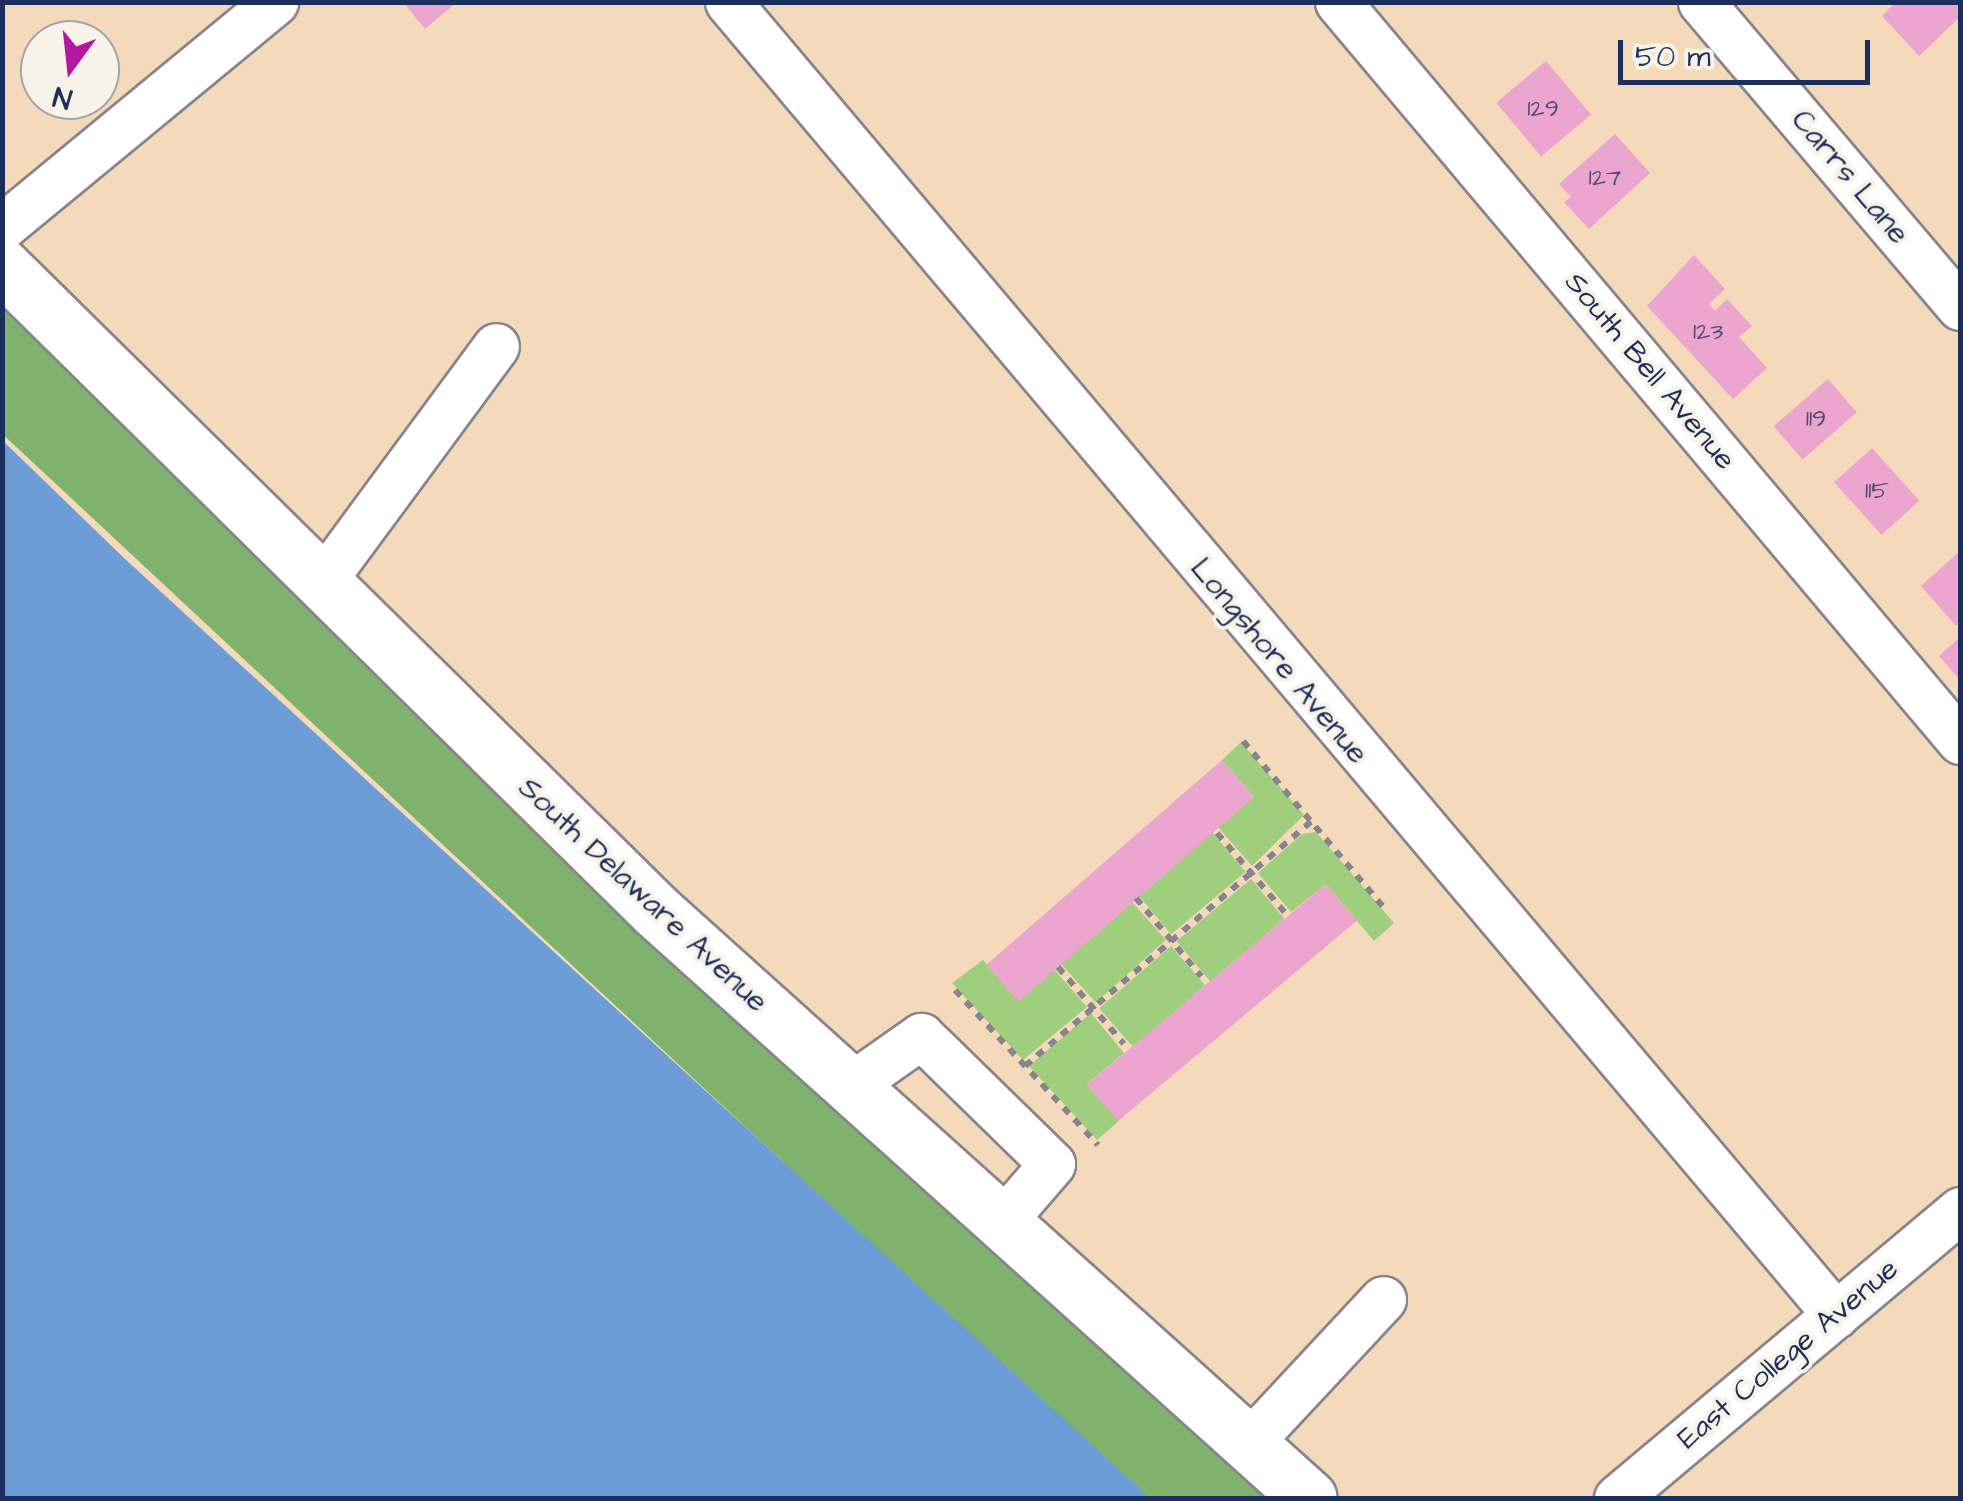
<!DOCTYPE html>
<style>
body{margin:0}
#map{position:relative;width:1963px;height:1501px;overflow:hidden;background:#f4d9bb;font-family:"Architects Daughter",sans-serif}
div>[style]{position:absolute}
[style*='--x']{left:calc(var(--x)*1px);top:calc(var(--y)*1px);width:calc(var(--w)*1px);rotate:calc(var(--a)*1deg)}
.green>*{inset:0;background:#9fcf7d;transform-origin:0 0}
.forest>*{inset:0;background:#7fb26c;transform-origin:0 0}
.water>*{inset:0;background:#6c9dd6}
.building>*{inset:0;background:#eca5cf;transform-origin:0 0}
.path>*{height:6px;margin-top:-3px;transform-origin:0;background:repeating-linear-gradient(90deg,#88848c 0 8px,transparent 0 16px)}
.roads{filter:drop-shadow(2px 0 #88848c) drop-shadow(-2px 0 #88848c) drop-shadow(0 2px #88848c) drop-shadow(0 -2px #88848c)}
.minor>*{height:45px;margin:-22.5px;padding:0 22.5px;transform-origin:22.5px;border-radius:22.5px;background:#fff}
.major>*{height:55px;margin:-27.5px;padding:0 27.5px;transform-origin:27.5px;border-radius:27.5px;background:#fff}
span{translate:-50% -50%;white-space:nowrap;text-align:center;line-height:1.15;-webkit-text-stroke:8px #f7f3e8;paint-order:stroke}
.number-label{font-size:25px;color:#4f4c7a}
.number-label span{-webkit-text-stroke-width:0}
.street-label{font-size:30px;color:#1b2f5e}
.frame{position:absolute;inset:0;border:5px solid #1b2f5e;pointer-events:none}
.north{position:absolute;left:20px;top:20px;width:100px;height:100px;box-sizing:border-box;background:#f7f3e8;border:2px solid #9fa5b1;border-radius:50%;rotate:195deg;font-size:28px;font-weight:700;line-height:40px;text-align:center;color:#1b2f5e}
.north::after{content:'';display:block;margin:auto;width:35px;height:45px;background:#b5179e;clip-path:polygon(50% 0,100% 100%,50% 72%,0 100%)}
.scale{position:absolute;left:1618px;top:40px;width:252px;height:45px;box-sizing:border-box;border:5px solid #1b2f5e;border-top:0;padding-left:12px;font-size:30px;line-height:35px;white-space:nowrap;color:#1b2f5e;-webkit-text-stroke:8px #f7f3e8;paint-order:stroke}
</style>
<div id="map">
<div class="green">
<div style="clip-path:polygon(1241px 742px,1304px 815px,1252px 866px,1218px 827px,1254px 797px,1222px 760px)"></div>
<div style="left:1212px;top:832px;width:52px;height:97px;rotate:50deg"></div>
<div style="clip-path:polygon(1316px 832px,1394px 923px,1374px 941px,1326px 884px,1291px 912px,1258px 873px,1302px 834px)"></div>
<div style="left:1251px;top:879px;width:52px;height:97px;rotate:50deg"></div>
<div style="left:1131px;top:901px;width:52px;height:94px;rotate:48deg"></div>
<div style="left:1171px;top:946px;width:52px;height:95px;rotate:49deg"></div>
<div style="clip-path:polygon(983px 960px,1016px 997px,1052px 967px,1087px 1007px,1023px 1060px,952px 983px)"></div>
<div style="clip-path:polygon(1091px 1013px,1124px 1053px,1087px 1084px,1119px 1121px,1097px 1140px,1029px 1066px)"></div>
</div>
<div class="forest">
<div style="left:2px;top:275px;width:1789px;height:116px;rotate:43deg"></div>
</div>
<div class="water">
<div style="clip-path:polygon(2px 440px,124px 558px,1150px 1498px,3px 1498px)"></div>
</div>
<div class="building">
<div style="clip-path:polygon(403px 2px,457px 2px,425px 29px)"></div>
<div style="clip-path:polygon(1896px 2px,1960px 2px,1960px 17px,1919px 56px,1882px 16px)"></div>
<div style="left:1546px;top:61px;width:70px;height:65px;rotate:50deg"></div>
<div style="clip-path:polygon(1615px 134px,1650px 173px,1589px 229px,1564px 202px,1571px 197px,1559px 184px)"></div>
<div style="clip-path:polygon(1694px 255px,1725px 289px,1709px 304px,1715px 311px,1727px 299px,1752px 326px,1739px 337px,1767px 368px,1733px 399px,1647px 306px)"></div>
<div style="left:1828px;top:379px;width:44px;height:72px;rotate:49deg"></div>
<div style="left:1872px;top:448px;width:71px;height:51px;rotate:48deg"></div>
<div style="clip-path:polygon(1960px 551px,1960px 622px,1956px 626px,1921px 586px)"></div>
<div style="clip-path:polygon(1960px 637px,1960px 680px,1939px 656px)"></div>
<div style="left:1222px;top:760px;width:49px;height:312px;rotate:49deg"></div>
<div style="left:1326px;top:884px;width:48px;height:312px;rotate:50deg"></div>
</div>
<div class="path">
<div style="--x:1243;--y:741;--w:219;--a:49.8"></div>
<div style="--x:1217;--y:833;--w:108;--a:49.5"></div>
<div style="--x:1136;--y:898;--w:102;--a:50.2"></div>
<div style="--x:1058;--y:967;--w:101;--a:49.4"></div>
<div style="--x:955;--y:990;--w:211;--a:47.3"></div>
<div style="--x:1025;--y:1066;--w:376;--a:-40.5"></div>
</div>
<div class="roads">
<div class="minor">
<div style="--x:728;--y:2;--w:1718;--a:49.84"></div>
<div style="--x:1338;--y:2;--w:966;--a:49.91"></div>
<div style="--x:1701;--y:2;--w:400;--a:49.7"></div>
<div style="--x:2;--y:227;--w:354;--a:-39.5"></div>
<div style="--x:322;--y:582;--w:293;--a:-53.6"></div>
<div style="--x:850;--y:1086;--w:87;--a:-35.2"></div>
<div style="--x:921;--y:1036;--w:183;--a:44.3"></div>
<div style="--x:1052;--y:1164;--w:77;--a:130.8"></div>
<div style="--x:1248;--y:1444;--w:198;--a:-47"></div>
<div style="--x:1617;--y:1498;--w:448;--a:-40"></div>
</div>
<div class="major">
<div style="--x:2;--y:266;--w:917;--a:44.6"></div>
<div style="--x:655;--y:910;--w:879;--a:41.96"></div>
</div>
</div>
<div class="number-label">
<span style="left:1543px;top:109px">129</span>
<span style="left:1605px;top:178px">127</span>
<span style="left:1708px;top:332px">123</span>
<span style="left:1816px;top:419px">119</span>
<span style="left:1877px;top:491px">115</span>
</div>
<div class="street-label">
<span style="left:1850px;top:177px;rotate:50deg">Carrs Lane</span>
<span style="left:1650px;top:371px;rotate:50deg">South Bell Avenue</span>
<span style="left:1279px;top:661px;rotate:50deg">Longshore Avenue</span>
<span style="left:643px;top:895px;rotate:43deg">South Delaware Avenue</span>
<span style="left:1788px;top:1354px;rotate:-40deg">East College Avenue</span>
</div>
<div class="frame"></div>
<div class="north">N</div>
<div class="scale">50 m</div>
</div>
